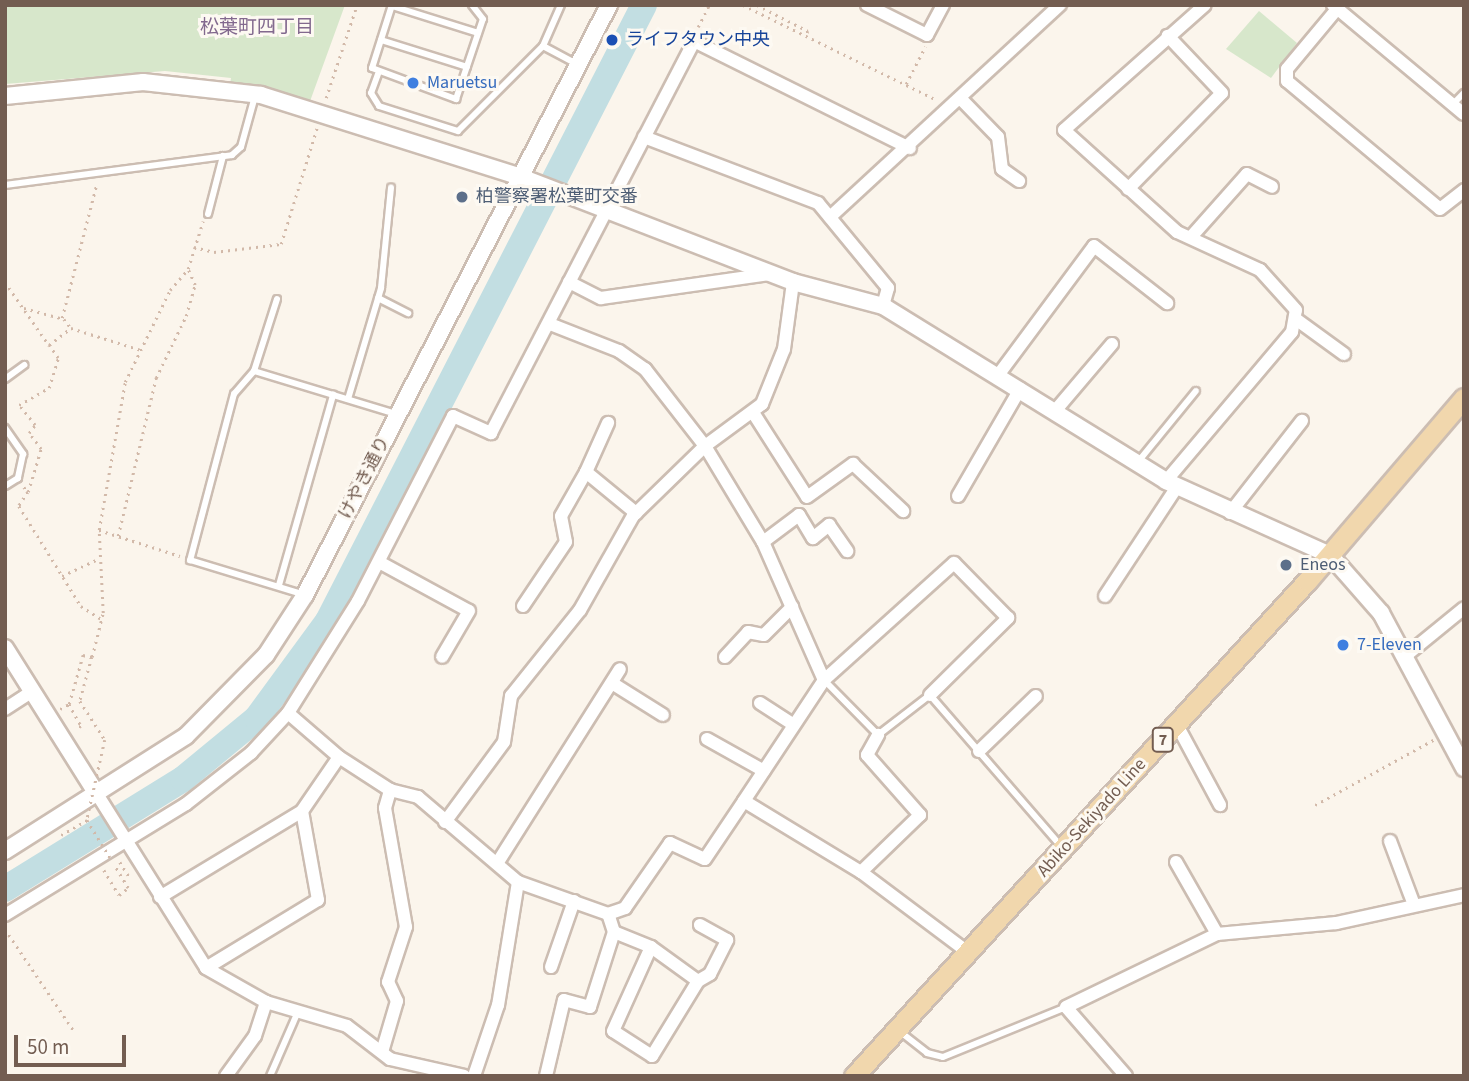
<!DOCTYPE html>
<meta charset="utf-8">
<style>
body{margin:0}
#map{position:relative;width:1469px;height:1081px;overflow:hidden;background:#fbf5ec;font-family:"Source Sans 3","Noto Sans JP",sans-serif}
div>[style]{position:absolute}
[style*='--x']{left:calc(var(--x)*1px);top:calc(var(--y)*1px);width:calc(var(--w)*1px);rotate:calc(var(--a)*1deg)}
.green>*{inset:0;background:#d7e7cb}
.river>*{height:26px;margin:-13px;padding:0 13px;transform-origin:13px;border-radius:13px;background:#c2dee2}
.path>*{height:2.5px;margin-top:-1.25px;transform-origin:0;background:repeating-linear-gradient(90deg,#d2b9a9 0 2px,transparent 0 7px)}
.roads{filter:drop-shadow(2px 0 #ccbdb2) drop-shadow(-2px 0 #ccbdb2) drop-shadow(0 2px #ccbdb2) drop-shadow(0 -2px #ccbdb2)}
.service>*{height:6px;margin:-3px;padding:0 3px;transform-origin:3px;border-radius:3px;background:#fff}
.minor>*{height:12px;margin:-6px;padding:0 6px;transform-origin:6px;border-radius:6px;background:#fff}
.tertiary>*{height:16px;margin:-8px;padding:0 8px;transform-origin:8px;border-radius:8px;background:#fff}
.primary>*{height:19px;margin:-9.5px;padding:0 9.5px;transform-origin:9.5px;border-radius:9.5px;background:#f1d7ad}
.path-bridge>*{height:2.5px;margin-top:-1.25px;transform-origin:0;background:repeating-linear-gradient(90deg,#d2b9a9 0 2px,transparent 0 7px)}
.dots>*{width:19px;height:19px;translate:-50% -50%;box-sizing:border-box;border:4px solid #fdf9f2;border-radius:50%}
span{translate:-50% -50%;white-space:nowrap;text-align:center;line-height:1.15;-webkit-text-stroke:6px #fdf9f2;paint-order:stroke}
.shield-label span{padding:2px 5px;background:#fdf9f2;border:2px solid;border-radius:5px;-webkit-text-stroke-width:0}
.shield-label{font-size:16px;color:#735d51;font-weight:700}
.transit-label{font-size:18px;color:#164399}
.left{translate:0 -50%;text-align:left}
.shop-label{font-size:18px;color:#366cbe}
.service-label{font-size:18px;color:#4e5e75}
.street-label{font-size:18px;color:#735d51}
.neighbourhood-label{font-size:19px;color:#82698e}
.frame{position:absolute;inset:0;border:7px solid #735d51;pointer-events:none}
.scale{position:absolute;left:14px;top:1035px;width:112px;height:32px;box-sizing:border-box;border:4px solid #735d51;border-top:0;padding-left:9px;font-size:21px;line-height:24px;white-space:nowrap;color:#735d51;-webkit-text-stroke:5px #fdf9f2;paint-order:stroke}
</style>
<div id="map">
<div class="green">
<div style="clip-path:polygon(5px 5px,345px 5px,309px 104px,230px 84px,231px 78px,165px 71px,5px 84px)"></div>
<div style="clip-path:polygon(1259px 11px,1297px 43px,1271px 78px,1226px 49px)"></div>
</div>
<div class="river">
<div style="--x:5;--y:889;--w:209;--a:-31.7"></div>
<div style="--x:183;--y:779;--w:96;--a:-39.5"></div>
<div style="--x:257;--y:718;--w:120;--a:-53.8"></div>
<div style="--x:328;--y:621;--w:692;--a:-62.84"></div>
</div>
<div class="path">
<div style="--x:743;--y:5;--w:216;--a:26.1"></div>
<div style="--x:757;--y:5;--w:57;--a:27"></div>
<div style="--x:808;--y:31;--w:5;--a:112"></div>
<div style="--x:698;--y:27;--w:25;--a:-63"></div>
<div style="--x:906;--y:84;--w:42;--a:-62.8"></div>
<div style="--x:326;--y:98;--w:98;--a:-71.6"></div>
<div style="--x:194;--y:247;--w:21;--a:14"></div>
<div style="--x:214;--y:252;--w:67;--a:-6.8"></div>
<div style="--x:281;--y:244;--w:121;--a:-72.8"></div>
<div style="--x:5;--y:282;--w:77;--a:55.1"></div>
<div style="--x:24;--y:308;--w:41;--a:15.4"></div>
<div style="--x:64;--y:319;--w:11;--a:52"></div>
<div style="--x:62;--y:318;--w:139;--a:-75.5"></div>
<div style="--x:24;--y:487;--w:6;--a:51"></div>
<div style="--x:28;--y:492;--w:45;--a:-73.2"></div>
<div style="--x:41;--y:449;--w:20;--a:-127"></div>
<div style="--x:29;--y:433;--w:10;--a:-53"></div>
<div style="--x:35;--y:425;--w:26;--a:-129"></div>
<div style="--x:19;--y:405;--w:34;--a:-30"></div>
<div style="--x:49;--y:388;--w:31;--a:-73"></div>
<div style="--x:58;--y:358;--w:16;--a:-125"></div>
<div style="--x:49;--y:345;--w:28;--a:-38"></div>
<div style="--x:71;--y:328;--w:73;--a:17.4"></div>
<div style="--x:28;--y:492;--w:17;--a:123"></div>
<div style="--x:19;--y:506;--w:118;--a:58.2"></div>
<div style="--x:81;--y:606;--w:24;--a:33"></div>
<div style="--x:99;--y:530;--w:150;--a:-80"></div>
<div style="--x:125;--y:382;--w:102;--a:-63.9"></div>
<div style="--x:170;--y:290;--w:28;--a:-49"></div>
<div style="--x:118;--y:536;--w:163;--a:-76.5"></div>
<div style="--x:156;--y:378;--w:69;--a:-64.2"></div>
<div style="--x:186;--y:316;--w:32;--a:-74"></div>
<div style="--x:195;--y:285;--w:17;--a:-114"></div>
<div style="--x:188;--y:269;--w:50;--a:-72.6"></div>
<div style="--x:62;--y:576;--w:42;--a:-25.3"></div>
<div style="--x:92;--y:657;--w:45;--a:-76"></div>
<div style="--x:103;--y:613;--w:83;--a:-92.8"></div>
<div style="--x:99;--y:530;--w:85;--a:17.8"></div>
<div style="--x:69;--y:704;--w:25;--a:61"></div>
<div style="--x:81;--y:726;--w:6;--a:141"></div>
<div style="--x:60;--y:709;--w:10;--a:-29"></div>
<div style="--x:69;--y:704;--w:51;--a:-74.1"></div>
<div style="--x:83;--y:655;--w:9;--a:13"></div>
<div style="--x:92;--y:657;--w:46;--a:105.3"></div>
<div style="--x:80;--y:701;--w:46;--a:57.3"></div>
<div style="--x:1315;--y:805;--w:135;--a:-28.8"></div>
<div style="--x:61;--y:835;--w:30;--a:-30"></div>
<div style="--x:120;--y:862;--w:19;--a:58"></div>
<div style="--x:104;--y:870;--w:29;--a:59"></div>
<div style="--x:119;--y:895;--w:11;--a:-38"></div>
<div style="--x:128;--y:888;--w:27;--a:-121"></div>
<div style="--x:5;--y:929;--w:123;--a:55.9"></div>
</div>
<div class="roads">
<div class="service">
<div style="--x:392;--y:5;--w:66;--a:107.6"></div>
<div style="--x:372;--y:68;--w:90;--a:20.3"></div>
<div style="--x:456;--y:99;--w:84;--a:-71.4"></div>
<div style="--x:483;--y:19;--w:18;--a:-128"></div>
<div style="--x:392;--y:6;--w:90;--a:17.4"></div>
<div style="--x:381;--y:40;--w:90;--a:17.4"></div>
<div style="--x:543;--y:46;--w:38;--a:28"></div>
<div style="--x:378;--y:74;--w:20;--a:110"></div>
<div style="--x:371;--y:93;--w:15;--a:58"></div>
<div style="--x:379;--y:106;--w:83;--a:17.6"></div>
<div style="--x:458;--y:131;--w:120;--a:-45"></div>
<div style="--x:543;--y:46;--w:45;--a:-66.3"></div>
<div style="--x:1452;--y:105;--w:17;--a:-45"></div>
<div style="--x:5;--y:185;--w:229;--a:-7.5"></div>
<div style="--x:232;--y:155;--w:12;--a:-42"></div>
<div style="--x:241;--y:147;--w:53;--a:-74.6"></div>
<div style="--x:208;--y:214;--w:60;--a:-75.5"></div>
<div style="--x:378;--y:298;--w:34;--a:27"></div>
<div style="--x:277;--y:299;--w:76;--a:107.7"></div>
<div style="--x:254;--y:371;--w:148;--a:16.8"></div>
<div style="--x:254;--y:371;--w:30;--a:131"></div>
<div style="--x:234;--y:394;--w:172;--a:104.8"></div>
<div style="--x:190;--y:560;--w:120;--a:16.9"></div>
<div style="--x:5;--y:379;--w:24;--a:-36"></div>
<div style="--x:348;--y:399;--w:116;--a:-73.4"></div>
<div style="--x:381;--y:288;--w:101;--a:-84.3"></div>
<div style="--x:5;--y:428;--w:32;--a:55"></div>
<div style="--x:23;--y:454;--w:25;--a:102"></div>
<div style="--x:18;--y:478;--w:15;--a:148"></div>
<div style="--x:1137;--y:463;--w:93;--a:-50.7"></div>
<div style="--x:279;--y:585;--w:198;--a:-74.1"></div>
<div style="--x:824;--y:680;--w:77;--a:45.5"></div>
<div style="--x:878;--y:735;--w:66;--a:-37.6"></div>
<div style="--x:930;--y:695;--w:198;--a:49.1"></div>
<div style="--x:898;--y:1030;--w:37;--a:38"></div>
<div style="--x:927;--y:1053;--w:16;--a:14"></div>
<div style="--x:943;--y:1057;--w:133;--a:-22.1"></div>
<div style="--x:270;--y:1076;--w:68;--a:-66.5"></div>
</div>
<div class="minor">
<div style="--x:867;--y:5;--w:67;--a:26.6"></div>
<div style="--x:927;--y:35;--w:34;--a:-62"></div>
<div style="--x:1333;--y:5;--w:170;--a:39.8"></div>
<div style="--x:1337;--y:9;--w:78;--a:129.8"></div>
<div style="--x:1287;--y:69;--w:12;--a:90"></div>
<div style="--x:1287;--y:81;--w:199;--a:39.9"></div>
<div style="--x:1440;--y:209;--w:31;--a:-38"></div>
<div style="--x:961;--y:99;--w:53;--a:45.8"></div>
<div style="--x:998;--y:137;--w:32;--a:83"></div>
<div style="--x:1002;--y:169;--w:21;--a:35"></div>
<div style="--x:644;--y:137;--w:186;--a:20.8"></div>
<div style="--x:818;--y:203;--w:110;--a:50.5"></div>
<div style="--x:888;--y:288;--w:19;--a:106"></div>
<div style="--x:1128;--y:189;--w:134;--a:-45.6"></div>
<div style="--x:1222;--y:93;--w:79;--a:-133.5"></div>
<div style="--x:830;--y:217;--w:313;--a:-42.7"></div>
<div style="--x:1191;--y:237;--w:84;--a:-48.4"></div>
<div style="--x:1247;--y:174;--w:28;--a:27"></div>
<div style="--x:569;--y:282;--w:36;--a:27"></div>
<div style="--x:601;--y:298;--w:170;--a:-8.1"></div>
<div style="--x:1297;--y:320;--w:58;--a:35.9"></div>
<div style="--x:550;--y:324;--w:74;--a:21.4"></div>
<div style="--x:619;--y:351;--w:32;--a:35"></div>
<div style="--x:645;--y:369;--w:98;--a:52.1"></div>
<div style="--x:705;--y:446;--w:112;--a:58.9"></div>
<div style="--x:763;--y:542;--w:151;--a:66.2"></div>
<div style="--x:999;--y:374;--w:159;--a:-53.4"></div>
<div style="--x:1094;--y:246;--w:93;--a:38"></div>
<div style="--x:1055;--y:411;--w:88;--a:-49.6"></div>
<div style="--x:754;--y:414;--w:98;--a:57.4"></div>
<div style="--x:807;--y:497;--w:57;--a:-35.7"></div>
<div style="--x:853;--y:464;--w:69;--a:43.2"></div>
<div style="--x:586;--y:472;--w:54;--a:-65.8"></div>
<div style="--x:1166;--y:481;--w:195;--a:-49.8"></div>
<div style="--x:1292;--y:332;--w:22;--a:-80"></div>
<div style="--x:1296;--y:310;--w:54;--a:-132"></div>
<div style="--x:1260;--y:270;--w:91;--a:-155.4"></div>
<div style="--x:1177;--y:232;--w:152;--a:-137.9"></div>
<div style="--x:1064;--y:130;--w:188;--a:-41.6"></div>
<div style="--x:958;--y:496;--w:124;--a:-59.9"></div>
<div style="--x:1230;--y:513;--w:117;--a:-52"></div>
<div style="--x:763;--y:542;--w:45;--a:-36.9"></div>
<div style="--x:799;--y:515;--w:27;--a:59"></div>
<div style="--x:813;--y:538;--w:21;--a:-39"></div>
<div style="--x:829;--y:525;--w:32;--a:55"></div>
<div style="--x:379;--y:562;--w:102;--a:28.6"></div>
<div style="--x:469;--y:611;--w:53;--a:120.4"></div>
<div style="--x:1105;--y:596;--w:131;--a:-56.6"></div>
<div style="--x:523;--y:606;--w:77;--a:-56.1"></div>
<div style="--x:566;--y:542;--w:26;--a:-101"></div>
<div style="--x:561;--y:516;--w:51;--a:-60.4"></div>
<div style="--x:586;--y:472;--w:65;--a:39.4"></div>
<div style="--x:725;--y:657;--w:34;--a:-47"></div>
<div style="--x:748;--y:632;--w:16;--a:11"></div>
<div style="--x:764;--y:635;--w:40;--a:-45"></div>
<div style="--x:1404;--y:657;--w:77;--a:-39.2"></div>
<div style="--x:612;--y:683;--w:60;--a:32.1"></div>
<div style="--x:930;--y:695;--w:110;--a:-44.6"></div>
<div style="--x:1008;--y:618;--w:77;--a:-134.5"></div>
<div style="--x:954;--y:563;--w:175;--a:138"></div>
<div style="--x:824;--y:680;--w:145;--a:123.5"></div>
<div style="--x:744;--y:801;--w:137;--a:31.3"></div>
<div style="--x:861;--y:872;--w:135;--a:36.9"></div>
<div style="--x:760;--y:703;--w:40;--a:32.9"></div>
<div style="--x:5;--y:709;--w:33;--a:-33"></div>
<div style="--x:288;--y:713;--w:67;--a:40.8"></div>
<div style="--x:339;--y:757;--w:61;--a:32.9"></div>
<div style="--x:390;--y:790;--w:29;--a:14"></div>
<div style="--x:418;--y:797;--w:131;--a:40.4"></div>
<div style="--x:518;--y:882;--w:125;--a:99.2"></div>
<div style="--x:498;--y:1005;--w:75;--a:108.7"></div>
<div style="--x:1177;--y:725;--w:91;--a:61.7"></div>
<div style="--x:707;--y:739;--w:65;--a:29.3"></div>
<div style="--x:979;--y:751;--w:79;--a:-44"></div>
<div style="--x:97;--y:794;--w:205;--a:57.9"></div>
<div style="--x:206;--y:968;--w:69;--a:29.5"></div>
<div style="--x:266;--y:1002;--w:84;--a:16.5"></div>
<div style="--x:347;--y:1026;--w:54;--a:37.5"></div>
<div style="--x:390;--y:1059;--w:76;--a:12.9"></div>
<div style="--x:445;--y:822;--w:99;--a:-53.6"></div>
<div style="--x:504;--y:742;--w:47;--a:-81.3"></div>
<div style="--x:511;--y:696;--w:110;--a:-51.3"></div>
<div style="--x:580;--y:610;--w:108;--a:-60.6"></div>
<div style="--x:633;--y:516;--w:100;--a:-44.2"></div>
<div style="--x:705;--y:446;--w:71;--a:-36.4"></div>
<div style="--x:762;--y:404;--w:59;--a:-68.2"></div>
<div style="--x:784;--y:349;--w:68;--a:-82.3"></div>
<div style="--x:1390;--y:841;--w:68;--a:69.4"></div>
<div style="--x:498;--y:862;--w:228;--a:-57.7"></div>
<div style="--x:1176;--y:862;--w:83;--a:60.3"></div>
<div style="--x:861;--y:872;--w:82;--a:-44"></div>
<div style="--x:920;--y:815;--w:80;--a:-131.5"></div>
<div style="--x:867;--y:755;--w:23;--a:-61"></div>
<div style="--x:518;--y:882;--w:96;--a:19.6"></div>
<div style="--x:608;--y:914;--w:18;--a:-19"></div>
<div style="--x:625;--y:908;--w:79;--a:-55.3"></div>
<div style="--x:670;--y:843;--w:38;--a:25"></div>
<div style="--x:705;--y:859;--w:70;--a:-56.1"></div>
<div style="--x:160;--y:897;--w:166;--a:-31.2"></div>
<div style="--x:5;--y:915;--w:212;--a:-31.5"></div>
<div style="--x:186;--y:804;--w:83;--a:-38.1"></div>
<div style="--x:251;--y:753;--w:54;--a:-47.2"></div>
<div style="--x:288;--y:713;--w:132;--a:-58"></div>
<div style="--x:358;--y:601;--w:208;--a:-62.8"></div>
<div style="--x:453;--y:416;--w:42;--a:24.1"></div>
<div style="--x:491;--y:433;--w:441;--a:-62.6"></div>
<div style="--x:694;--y:41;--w:241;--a:26.4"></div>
<div style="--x:614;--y:932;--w:40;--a:22"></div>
<div style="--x:651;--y:947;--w:58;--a:35.9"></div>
<div style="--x:698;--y:981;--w:88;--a:121.5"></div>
<div style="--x:652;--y:1056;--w:46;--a:-147.3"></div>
<div style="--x:613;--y:1031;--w:92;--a:-65.7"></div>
<div style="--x:551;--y:967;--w:70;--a:-70.8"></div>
<div style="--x:206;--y:968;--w:131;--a:-31.3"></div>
<div style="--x:318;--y:900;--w:90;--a:-100.2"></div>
<div style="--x:302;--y:811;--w:65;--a:-55.6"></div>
<div style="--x:698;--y:981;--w:14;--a:-30"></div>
<div style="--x:710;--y:974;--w:38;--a:-63"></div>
<div style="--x:727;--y:940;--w:31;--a:-151"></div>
<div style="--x:382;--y:1052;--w:53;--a:-73.6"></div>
<div style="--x:397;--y:1001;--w:21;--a:-115"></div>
<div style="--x:388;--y:982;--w:58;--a:-71.9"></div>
<div style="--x:406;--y:927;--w:121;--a:-100"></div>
<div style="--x:385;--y:808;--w:19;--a:-74"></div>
<div style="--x:226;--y:1076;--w:49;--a:-54.1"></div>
<div style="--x:255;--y:1036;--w:36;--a:-72"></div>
<div style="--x:546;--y:1076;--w:78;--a:-76.7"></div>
<div style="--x:564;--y:1000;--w:27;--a:15"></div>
<div style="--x:590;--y:1007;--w:79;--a:-72.3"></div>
<div style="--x:614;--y:932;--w:19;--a:-108"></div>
<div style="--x:1126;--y:1076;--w:91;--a:-131"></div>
<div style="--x:1066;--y:1007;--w:168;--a:-25.8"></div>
<div style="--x:1217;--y:934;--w:120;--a:-5.3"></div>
<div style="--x:1336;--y:923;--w:131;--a:-12.3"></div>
</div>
<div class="tertiary">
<div style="--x:5;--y:96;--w:139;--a:-5.8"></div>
<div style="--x:143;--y:82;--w:119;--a:6.3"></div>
<div style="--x:261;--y:95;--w:273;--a:17.5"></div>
<div style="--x:521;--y:177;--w:292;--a:21.1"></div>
<div style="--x:793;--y:282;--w:93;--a:14.9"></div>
<div style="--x:883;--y:306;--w:333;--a:31.7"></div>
<div style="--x:1166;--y:481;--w:180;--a:24.3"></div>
<div style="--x:1330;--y:555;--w:77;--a:48.7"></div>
<div style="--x:1381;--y:613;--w:176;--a:61.8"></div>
<div style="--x:5;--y:648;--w:173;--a:57.8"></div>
<div style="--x:5;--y:851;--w:214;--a:-32.4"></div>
<div style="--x:186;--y:736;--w:114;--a:-45.4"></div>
<div style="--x:266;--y:655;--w:72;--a:-57"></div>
<div style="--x:305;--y:595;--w:664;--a:-62.74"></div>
</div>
<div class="primary">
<div style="--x:854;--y:1076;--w:671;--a:-47.54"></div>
<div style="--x:1307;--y:581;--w:241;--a:-49.4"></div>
</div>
</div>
<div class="path-bridge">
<div style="--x:105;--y:740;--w:82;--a:102.7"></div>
<div style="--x:87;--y:820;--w:46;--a:58.4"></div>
</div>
<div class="dots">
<div style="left:612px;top:40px;background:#1a4fb4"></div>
<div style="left:413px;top:83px;background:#3f7fe0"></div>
<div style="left:462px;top:197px;background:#5c6f8a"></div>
<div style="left:1286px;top:565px;background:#5c6f8a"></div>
<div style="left:1343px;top:645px;background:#3f7fe0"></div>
</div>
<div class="shield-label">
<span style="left:1163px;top:740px">7</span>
</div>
<div class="transit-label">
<span class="left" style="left:626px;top:40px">ライフタウン中央</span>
</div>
<div class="shop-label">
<span class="left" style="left:427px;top:83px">Maruetsu</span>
<span class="left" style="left:1357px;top:645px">7-Eleven</span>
</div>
<div class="service-label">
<span class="left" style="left:476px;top:197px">柏警察署松葉町交番</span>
<span class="left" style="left:1300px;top:565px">Eneos</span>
</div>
<div class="street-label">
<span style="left:365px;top:478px;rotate:-63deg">けやき通り</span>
<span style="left:1092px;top:818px;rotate:-48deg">Abiko-Sekiyado Line</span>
</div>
<div class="neighbourhood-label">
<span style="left:257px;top:28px">松葉町四丁目</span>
</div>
<div class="frame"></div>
<div class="scale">50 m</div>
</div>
